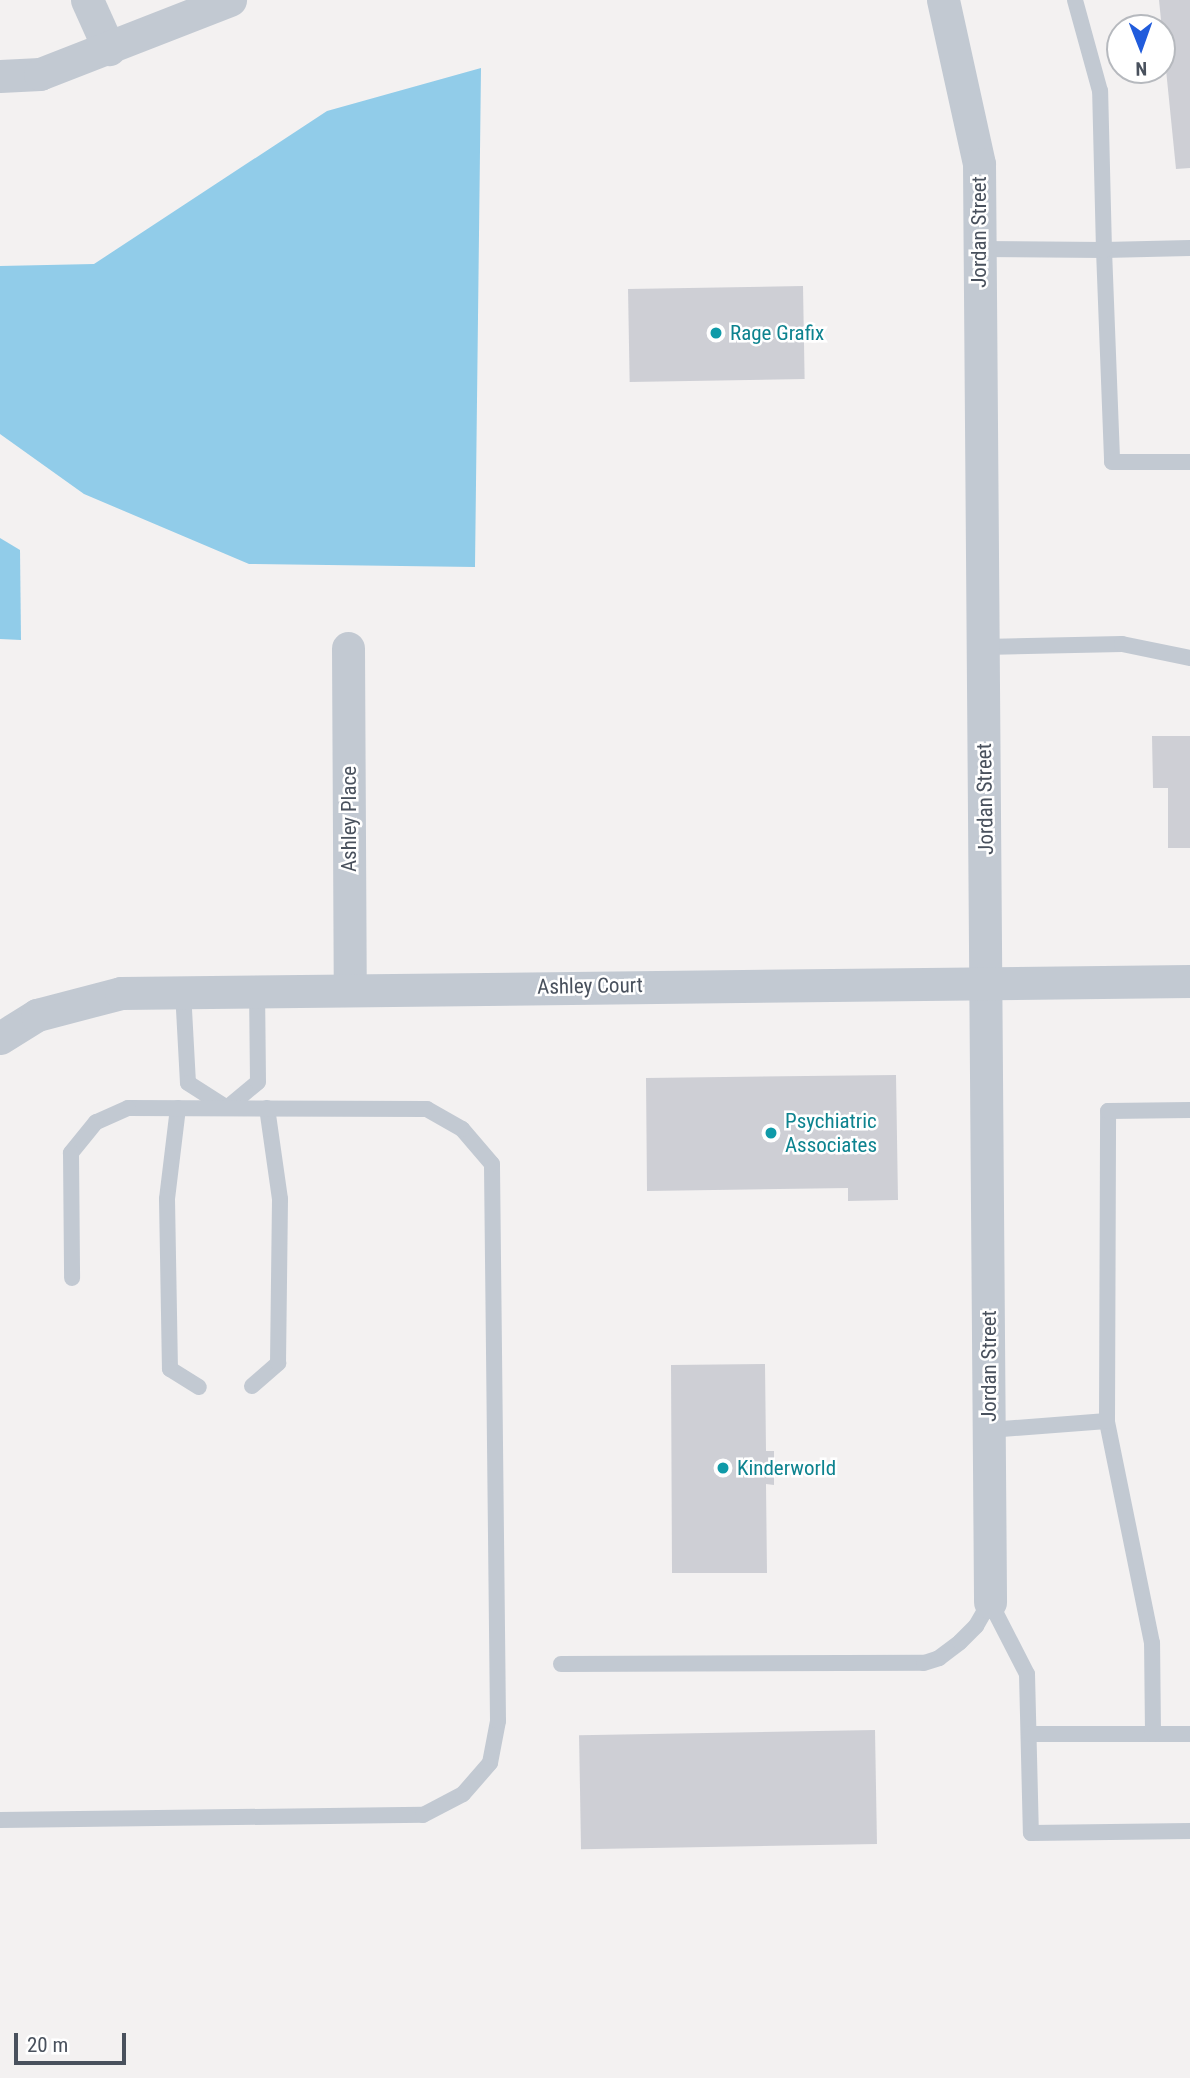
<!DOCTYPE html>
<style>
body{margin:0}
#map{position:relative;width:1190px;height:2078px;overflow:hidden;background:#f3f1f1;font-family:"Roboto Condensed",sans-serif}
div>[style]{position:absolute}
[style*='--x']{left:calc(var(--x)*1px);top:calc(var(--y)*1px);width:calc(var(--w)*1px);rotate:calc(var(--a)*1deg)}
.water>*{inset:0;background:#91cce9}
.building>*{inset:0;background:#cecfd5;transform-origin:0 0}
.lane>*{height:16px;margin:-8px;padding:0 8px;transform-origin:8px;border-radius:8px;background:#c2c9d2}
.street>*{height:33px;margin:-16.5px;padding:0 16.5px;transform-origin:16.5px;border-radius:16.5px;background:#c2c9d2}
.dots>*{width:19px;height:19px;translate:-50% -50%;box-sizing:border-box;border:4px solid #fff;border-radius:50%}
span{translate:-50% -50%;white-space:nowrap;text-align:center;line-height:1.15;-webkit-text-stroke:5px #fff;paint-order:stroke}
.street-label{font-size:21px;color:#49515d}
.culture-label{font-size:21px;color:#0d838f}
.left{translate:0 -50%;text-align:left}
.north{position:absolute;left:1106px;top:14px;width:70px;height:70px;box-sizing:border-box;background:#fff;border:2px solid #b6b9be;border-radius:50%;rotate:179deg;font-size:19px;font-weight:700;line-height:28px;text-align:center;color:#49515d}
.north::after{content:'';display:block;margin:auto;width:24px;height:32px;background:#215cdc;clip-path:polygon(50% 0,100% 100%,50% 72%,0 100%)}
.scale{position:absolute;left:14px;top:2033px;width:112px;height:32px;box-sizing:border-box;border:4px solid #49515d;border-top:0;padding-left:9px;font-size:21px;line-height:24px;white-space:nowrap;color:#49515d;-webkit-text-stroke:5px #fff;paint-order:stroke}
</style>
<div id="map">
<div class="water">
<div style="clip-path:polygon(481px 68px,475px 567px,249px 564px,84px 494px,0 434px,0 266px,94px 264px,327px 111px)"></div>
<div style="clip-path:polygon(0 538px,20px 550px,21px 640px,0 639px)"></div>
</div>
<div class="building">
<div style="clip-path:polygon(1159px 0,1190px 0,1190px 168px,1176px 169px)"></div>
<div style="left:803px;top:286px;width:93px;height:175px;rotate:89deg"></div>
<div style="clip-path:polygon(1152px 736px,1190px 736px,1190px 848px,1168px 848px,1168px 788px,1153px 788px)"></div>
<div style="clip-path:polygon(896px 1075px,898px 1200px,848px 1201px,848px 1188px,647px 1191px,646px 1078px)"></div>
<div style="clip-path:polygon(765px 1364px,766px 1451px,774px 1451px,774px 1485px,766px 1484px,767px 1573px,672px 1573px,671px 1365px)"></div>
<div style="left:875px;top:1730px;width:114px;height:296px;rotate:89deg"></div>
</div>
<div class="lane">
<div style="--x:1190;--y:248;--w:86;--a:178.7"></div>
<div style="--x:1104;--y:250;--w:212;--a:87.8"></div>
<div style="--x:1112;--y:462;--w:78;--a:0"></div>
<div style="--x:979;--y:249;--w:125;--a:0.5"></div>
<div style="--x:1104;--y:250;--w:159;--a:-91.4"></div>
<div style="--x:1100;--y:91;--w:94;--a:-105.4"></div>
<div style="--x:984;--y:647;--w:138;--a:-1.2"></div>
<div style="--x:1122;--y:644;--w:69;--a:11.6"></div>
<div style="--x:183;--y:991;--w:92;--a:86.9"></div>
<div style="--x:188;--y:1083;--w:46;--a:32.7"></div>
<div style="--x:227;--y:1108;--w:40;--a:-40"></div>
<div style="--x:258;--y:1082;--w:92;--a:-90.6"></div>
<div style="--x:178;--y:1108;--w:92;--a:96.9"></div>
<div style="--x:167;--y:1199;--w:170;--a:89"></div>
<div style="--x:170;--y:1369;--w:34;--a:32"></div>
<div style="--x:252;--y:1386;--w:35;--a:-41"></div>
<div style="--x:278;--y:1363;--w:164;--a:-89.3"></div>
<div style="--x:280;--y:1199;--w:92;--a:-98.1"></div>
<div style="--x:989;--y:1430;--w:118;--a:-4.4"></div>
<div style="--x:990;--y:1602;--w:81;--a:62.8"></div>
<div style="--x:1027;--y:1674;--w:159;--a:88.6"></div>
<div style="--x:1031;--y:1833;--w:159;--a:-0.7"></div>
<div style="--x:561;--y:1664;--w:363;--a:-0.2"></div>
<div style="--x:924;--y:1663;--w:16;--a:-18"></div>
<div style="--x:939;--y:1658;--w:26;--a:-37"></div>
<div style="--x:960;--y:1642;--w:23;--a:-45"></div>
<div style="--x:976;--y:1626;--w:28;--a:-60"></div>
<div style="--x:1030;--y:1734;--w:160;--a:0"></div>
<div style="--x:1153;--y:1734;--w:91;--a:-90.6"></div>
<div style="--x:1152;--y:1643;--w:227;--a:-101.5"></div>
<div style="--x:1107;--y:1421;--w:310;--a:-89.8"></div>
<div style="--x:1108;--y:1111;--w:82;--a:-0.7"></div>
<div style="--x:0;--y:1820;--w:423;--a:-0.7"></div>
<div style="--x:423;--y:1815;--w:45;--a:-27.7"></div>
<div style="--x:463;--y:1794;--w:41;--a:-48.9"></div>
<div style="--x:490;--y:1763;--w:43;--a:-79.2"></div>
<div style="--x:498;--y:1721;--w:557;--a:-90.62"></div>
<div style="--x:492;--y:1164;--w:46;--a:-130.6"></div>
<div style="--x:462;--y:1129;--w:40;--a:-150.3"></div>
<div style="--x:427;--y:1109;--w:299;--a:-179.8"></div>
<div style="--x:128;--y:1108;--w:35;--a:156"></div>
<div style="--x:96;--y:1122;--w:40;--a:129"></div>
<div style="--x:71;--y:1153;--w:125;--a:89.5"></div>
</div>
<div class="street">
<div style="--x:87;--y:0;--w:54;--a:65.8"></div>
<div style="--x:943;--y:0;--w:168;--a:77.6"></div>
<div style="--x:979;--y:164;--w:1438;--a:89.56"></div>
<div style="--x:0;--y:76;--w:40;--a:-2.9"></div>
<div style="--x:40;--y:74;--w:204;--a:-21.3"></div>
<div style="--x:348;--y:648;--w:341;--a:89.7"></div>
<div style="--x:0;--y:1038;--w:44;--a:-31.9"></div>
<div style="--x:37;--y:1015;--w:87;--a:-14.7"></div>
<div style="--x:121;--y:993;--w:1069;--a:-0.64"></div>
</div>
<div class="dots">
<div style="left:716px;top:333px;background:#0f9aa8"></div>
<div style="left:771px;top:1133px;background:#0f9aa8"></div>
<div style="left:723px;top:1468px;background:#0f9aa8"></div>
</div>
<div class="street-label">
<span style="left:979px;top:232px;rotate:-90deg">Jordan Street</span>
<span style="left:985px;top:799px;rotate:-91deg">Jordan Street</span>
<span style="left:349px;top:819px;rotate:-90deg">Ashley Place</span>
<span style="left:590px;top:986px;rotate:-1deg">Ashley Court</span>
<span style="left:989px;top:1366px;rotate:-90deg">Jordan Street</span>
</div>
<div class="culture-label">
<span class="left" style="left:730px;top:333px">Rage Grafix</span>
<span class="left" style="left:785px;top:1133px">Psychiatric<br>Associates</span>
<span class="left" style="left:737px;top:1468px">Kinderworld</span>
</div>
<div class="north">N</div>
<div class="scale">20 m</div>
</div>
